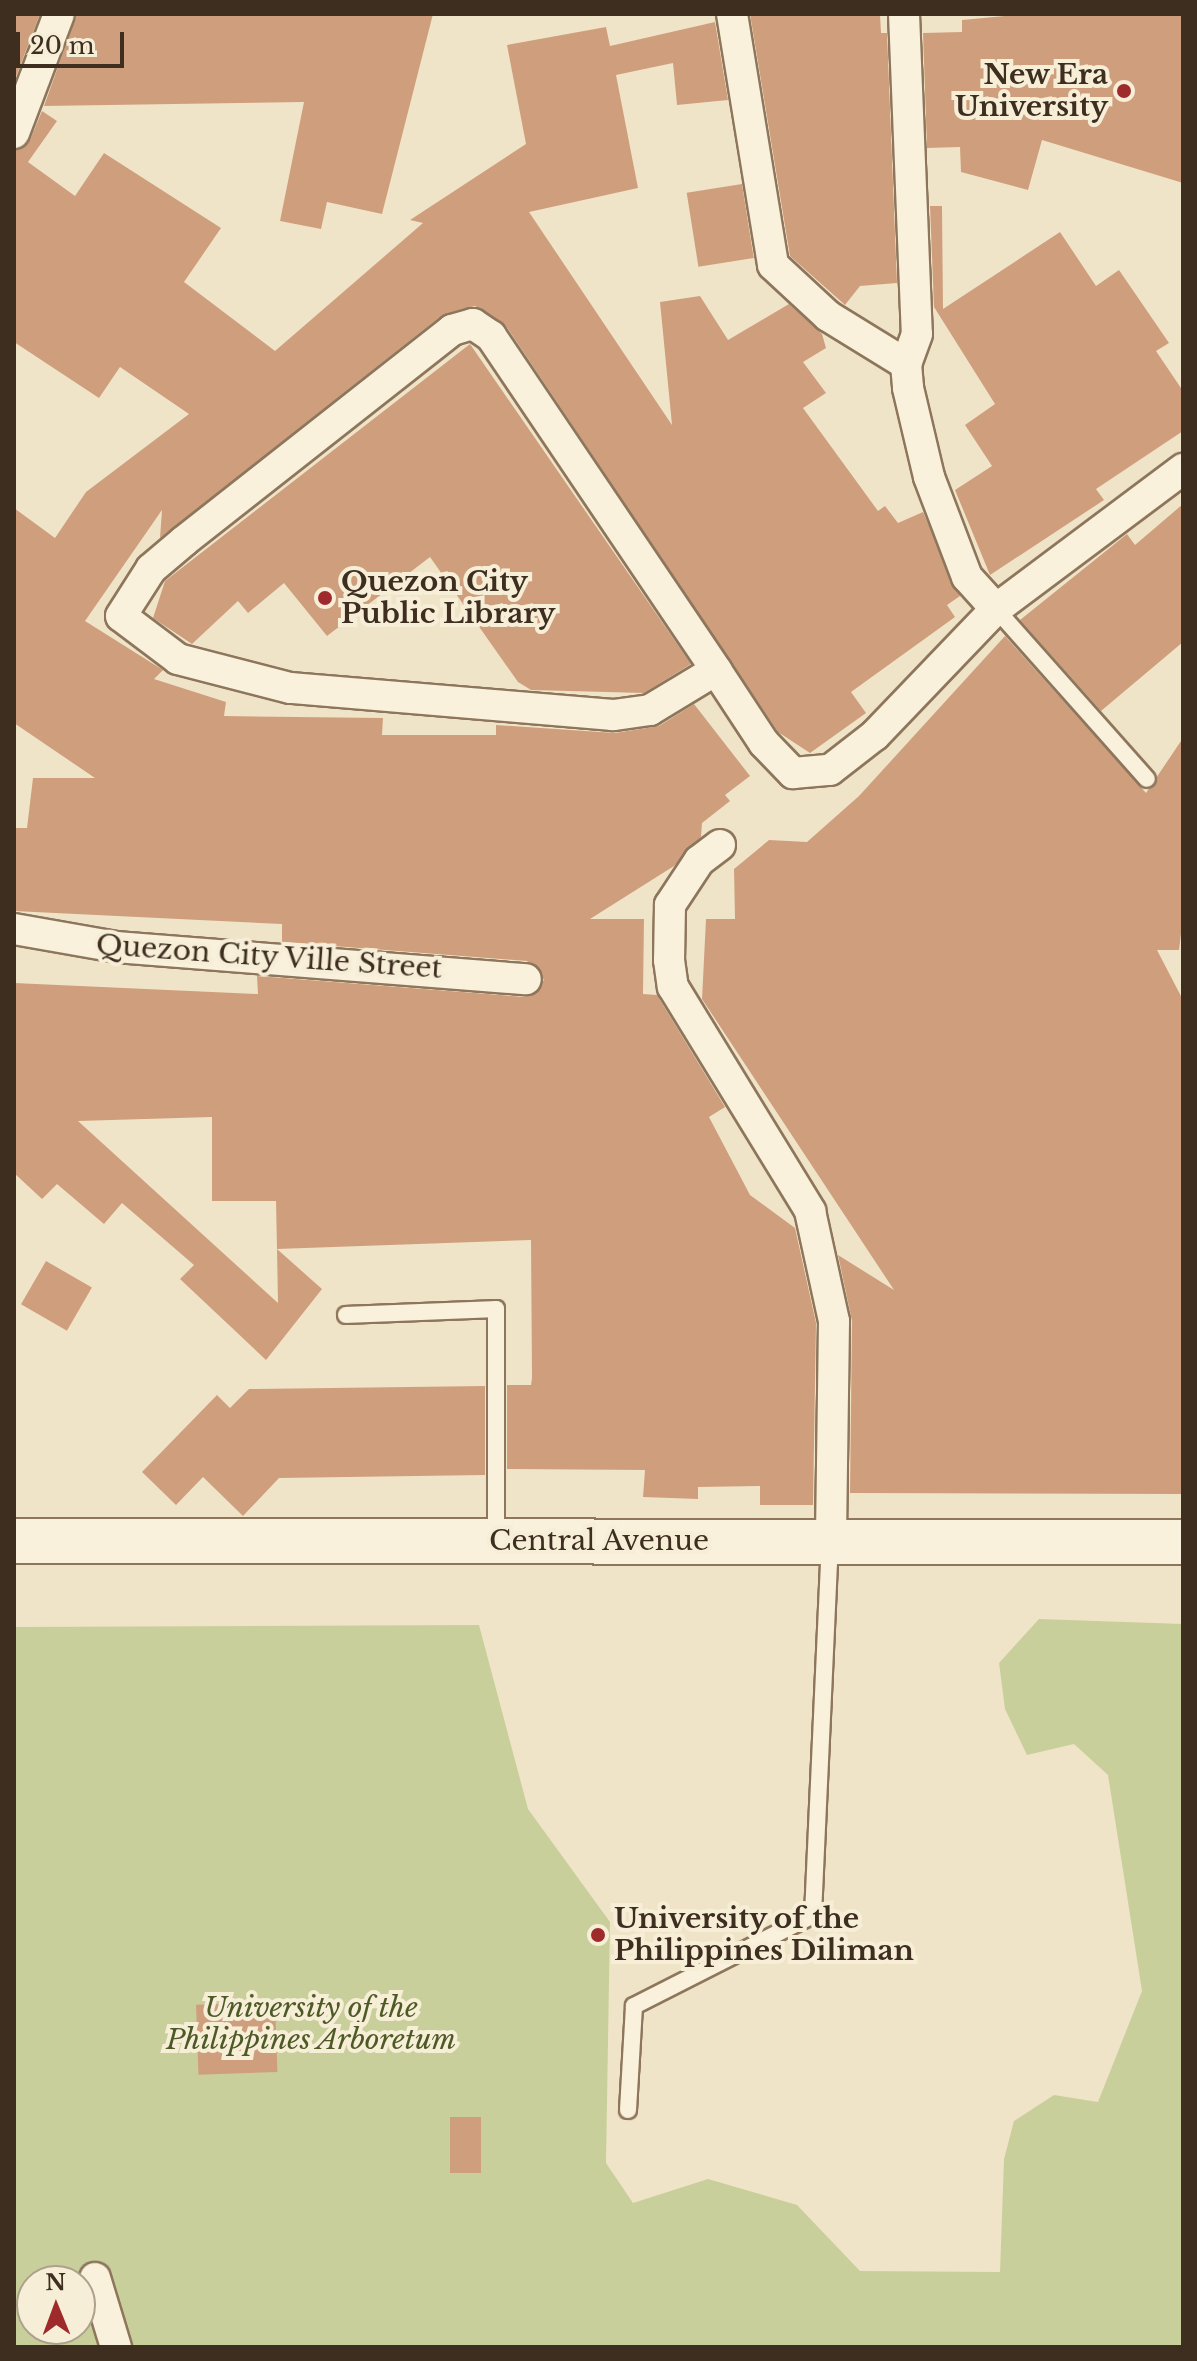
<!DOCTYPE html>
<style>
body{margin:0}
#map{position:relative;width:1197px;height:2361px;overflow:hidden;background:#f0e4c8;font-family:"Libre Baskerville",serif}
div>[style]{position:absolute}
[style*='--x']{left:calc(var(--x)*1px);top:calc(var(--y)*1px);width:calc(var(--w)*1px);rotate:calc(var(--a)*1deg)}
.green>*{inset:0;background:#c9cf9b}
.building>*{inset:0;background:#cf9f7d;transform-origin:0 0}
.roads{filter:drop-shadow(2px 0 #8d765c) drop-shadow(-2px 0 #8d765c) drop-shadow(0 2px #8d765c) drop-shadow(0 -2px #8d765c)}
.lane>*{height:16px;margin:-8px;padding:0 8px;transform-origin:8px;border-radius:8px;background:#faf1dc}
.street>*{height:30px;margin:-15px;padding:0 15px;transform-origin:15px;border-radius:15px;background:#faf1dc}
.secondary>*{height:44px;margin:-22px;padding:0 22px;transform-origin:22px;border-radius:22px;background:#faf1dc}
.dots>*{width:22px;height:22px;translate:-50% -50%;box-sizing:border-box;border:4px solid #f7eed8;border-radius:50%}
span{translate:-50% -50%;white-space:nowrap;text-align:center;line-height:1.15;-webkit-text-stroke:8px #f7eed8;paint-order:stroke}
.poi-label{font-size:28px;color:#3d2e20;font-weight:700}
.right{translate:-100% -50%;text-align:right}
.left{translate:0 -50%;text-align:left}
.street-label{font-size:28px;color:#3d2e20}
.park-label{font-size:28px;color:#4d5a26;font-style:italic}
.frame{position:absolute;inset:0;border:16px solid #3d2e20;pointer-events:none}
.north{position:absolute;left:16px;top:2265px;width:80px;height:80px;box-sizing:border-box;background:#f7eed8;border:2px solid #ada18e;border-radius:50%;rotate:359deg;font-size:22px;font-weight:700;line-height:32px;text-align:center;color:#3d2e20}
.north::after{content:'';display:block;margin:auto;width:28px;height:36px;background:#9e2a2b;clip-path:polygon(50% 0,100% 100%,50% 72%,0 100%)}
.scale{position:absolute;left:16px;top:32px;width:108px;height:36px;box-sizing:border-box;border:4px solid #3d2e20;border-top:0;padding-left:10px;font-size:24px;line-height:28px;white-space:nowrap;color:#3d2e20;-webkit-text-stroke:6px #f7eed8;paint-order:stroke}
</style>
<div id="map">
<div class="green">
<div style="clip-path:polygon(evenodd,1039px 1619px,1183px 1624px,1183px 2347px,14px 2347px,14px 1627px,479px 1625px,528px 1809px,610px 1922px,606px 2163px,633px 2203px,708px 2179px,797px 2205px,860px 2271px,1000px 2272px,1004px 2159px,1014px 2121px,1054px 2095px,1098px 2102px,1142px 1991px,1108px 1775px,1074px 1744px,1027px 1755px,1005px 1709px,999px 1663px,1039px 1619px,32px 2281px,80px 2281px,80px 2329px,32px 2329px,32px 2281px)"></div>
</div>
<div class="building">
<div style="clip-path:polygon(14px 14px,40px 14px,14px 82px)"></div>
<div style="clip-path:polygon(77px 14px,433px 14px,382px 214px,327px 202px,321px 229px,280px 221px,304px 102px,44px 106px)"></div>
<div style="clip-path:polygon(750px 14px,880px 14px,881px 33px,887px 33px,897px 283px,860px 286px,845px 305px,790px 256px)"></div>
<div style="clip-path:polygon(1027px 14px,1183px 14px,1183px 183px,1042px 140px,1028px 190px,961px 172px,960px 147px,927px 148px,923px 33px,962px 32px,962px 20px)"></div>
<div style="clip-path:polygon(715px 22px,728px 100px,677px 105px,673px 63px,616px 75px,638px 188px,529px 212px,672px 425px,660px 302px,700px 296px,728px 340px,789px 304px,822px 334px,826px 348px,803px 362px,826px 393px,803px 408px,878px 511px,885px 506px,898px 523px,923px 512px,960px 596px,947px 605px,955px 617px,851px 692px,866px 713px,810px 753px,778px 732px,506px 326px,475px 306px,441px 316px,160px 538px,162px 510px,85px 621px,163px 670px,154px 679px,226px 702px,224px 716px,383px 718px,382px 735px,496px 735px,496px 725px,615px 733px,659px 726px,694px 704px,750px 776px,725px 795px,730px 801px,702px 823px,701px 837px,674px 866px,590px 919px,644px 919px,643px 994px,657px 995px,725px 1107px,709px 1117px,750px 1195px,795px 1228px,816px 1323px,813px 1505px,760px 1505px,760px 1486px,698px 1487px,698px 1499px,643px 1497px,645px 1470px,507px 1469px,507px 1385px,531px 1385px,532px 1378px,531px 1240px,277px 1249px,276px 1201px,212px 1201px,212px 1117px,78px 1121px,278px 1303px,277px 1249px,322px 1289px,266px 1360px,180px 1279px,194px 1265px,122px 1203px,104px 1224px,57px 1184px,42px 1199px,14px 1173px,14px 983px,258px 994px,257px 976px,525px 997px,544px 980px,527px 961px,282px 942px,282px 924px,14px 911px,14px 828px,27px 828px,33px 778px,95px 778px,14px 723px,14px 508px,55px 538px,86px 492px,189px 414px,120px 367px,99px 398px,14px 342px,14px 151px,30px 140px,42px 111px,57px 121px,28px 162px,75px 196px,104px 153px,221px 228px,184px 282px,275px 351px,423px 223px,410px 220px,526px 144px,507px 45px,606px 27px,610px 46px)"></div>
<div style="left:742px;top:184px;width:75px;height:56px;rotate:81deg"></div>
<div style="clip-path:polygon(930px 206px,942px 206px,943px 309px,1060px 232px,1096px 286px,1119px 270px,1169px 343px,1156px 351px,1183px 391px,1183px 431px,1096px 489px,1104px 500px,990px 575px,955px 490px,992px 466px,965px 425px,995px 404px,934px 307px)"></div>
<div style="clip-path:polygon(470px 344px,691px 664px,644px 693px,531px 690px,518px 682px,430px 557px,327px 636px,284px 583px,248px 613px,238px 601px,192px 644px,153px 618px,165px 581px)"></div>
<div style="clip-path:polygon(1183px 504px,1183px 642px,1101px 711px,1020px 620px,1127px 534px,1135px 545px)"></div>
<div style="clip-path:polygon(1005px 636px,1146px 793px,1183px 738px,1183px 918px,1179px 950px,1157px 950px,1183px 1000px,1183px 1494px,850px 1493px,852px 1321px,838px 1255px,894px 1290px,702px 999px,706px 919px,735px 919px,734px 869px,769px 840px,807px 842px,859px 796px)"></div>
<div style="left:46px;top:1261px;width:53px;height:50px;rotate:30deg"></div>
<div style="clip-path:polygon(485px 1386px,485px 1475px,279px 1478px,243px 1516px,203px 1477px,176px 1505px,142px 1472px,217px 1395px,230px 1408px,249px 1389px)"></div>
<div style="left:275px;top:2002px;width:70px;height:79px;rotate:88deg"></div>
<div style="left:481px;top:2117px;width:56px;height:31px;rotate:90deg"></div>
</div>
<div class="roads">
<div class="lane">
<div style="--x:996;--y:609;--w:227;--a:48.4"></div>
<div style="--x:346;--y:1315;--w:150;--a:-2.3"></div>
<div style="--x:496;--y:1309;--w:231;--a:90"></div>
<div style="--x:628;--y:2110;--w:104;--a:-86.7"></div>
<div style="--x:634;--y:2006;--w:201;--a:-26.9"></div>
<div style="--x:813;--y:1915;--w:372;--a:-87.4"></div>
</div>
<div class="street">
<div style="--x:732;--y:14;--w:254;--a:80.7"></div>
<div style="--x:773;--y:265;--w:75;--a:42.8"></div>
<div style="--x:828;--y:316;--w:92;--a:31.6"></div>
<div style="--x:904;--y:14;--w:320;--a:87.7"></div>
<div style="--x:917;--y:334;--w:32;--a:110"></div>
<div style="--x:906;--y:364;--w:24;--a:85"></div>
<div style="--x:908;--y:388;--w:91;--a:76.7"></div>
<div style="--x:929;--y:477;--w:107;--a:69.2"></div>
<div style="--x:967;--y:577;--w:43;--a:47.8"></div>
<div style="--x:14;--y:133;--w:127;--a:-69.3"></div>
<div style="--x:716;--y:670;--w:77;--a:148.8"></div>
<div style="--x:650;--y:710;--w:37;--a:172"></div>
<div style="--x:613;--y:715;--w:324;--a:-175.2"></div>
<div style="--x:290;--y:688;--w:116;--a:-165.5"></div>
<div style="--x:178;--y:659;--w:71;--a:-143"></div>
<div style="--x:121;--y:616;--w:56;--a:-57.4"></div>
<div style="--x:151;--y:569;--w:43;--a:-40.3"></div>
<div style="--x:184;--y:541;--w:341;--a:-38.2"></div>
<div style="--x:452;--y:330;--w:22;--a:-16"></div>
<div style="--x:473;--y:324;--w:22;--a:34"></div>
<div style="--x:491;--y:336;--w:403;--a:56"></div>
<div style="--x:716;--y:670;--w:87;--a:56.7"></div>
<div style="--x:764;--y:743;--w:42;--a:46"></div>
<div style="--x:793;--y:773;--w:37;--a:-5"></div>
<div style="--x:830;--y:770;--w:57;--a:-37.9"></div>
<div style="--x:875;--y:735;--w:175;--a:-46.2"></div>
<div style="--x:996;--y:609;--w:234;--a:-36.8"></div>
<div style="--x:720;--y:845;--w:26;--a:143"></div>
<div style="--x:699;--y:861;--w:53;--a:123.4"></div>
<div style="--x:670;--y:905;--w:55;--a:91"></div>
<div style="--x:669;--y:960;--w:27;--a:82"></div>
<div style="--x:673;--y:987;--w:263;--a:58.5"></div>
<div style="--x:810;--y:1211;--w:113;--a:77.7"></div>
<div style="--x:834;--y:1321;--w:220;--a:90.8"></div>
<div style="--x:14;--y:929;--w:104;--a:10"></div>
<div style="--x:116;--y:947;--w:411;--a:4.5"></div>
<div style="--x:95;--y:2278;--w:72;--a:73.1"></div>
</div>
<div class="secondary">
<div style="--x:14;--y:1541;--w:1169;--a:0.05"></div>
</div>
</div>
<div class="dots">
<div style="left:1124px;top:91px;background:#9e2a2b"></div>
<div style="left:325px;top:598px;background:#9e2a2b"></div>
<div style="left:598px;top:1935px;background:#9e2a2b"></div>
</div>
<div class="poi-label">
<span class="right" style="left:1108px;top:91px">New Era<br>University</span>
<span class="left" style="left:341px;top:598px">Quezon City<br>Public Library</span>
<span class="left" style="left:614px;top:1935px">University of the<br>Philippines Diliman</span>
</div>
<div class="street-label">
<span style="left:269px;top:957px;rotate:4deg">Quezon City Ville Street</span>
<span style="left:599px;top:1541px">Central Avenue</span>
</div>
<div class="park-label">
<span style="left:311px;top:2024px">University of the<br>Philippines Arboretum</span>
</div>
<div class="frame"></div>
<div class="north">N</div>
<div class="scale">20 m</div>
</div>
